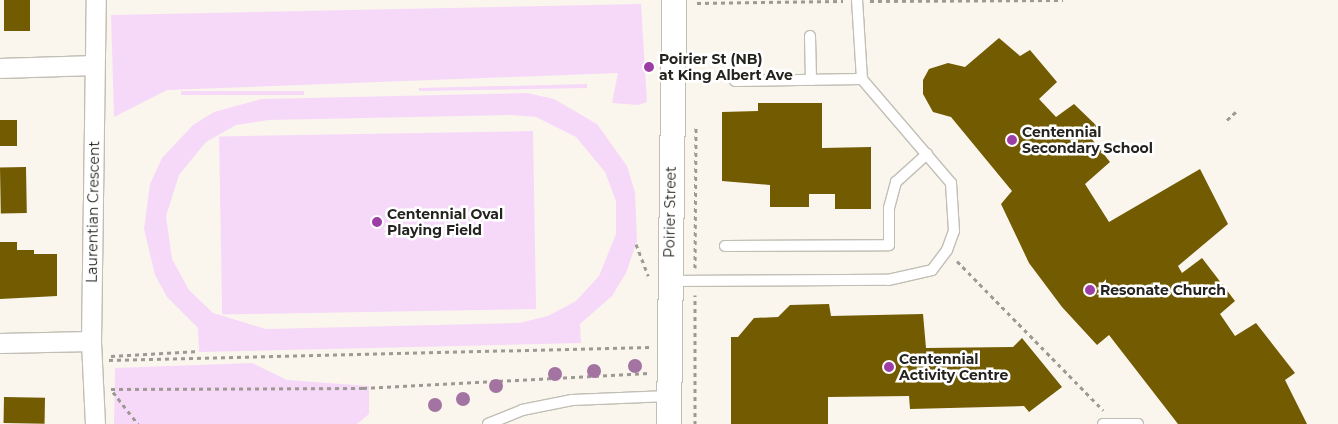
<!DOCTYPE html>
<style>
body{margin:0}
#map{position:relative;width:1338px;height:424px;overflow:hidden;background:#faf6ed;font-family:Montserrat,sans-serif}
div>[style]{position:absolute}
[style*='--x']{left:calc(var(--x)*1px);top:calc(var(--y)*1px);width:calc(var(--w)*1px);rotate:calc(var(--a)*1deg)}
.green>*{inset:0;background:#f6d9f9;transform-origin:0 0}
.building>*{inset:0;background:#725b00;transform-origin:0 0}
.path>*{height:3px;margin-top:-1.5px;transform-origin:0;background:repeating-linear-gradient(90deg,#9d9a93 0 4px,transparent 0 8px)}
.roads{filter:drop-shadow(1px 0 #c1beb5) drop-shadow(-1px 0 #c1beb5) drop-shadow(0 1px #c1beb5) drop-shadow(0 -1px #c1beb5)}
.service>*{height:10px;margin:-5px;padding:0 5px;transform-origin:5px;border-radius:5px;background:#fff}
.minor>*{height:19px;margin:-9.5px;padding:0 9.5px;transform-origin:9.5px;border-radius:9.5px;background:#fff}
.tertiary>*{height:24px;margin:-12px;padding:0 12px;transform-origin:12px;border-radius:12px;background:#fff}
.trees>*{width:14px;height:14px;margin:-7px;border-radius:50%;background:#a373a2}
.dots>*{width:14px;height:14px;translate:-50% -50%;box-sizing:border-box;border:2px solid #fff;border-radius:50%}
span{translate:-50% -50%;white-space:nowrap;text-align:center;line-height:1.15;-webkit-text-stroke:5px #fff;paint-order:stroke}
.poi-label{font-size:14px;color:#24231f;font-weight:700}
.left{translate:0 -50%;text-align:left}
.street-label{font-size:14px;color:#24231f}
</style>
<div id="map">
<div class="green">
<div style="clip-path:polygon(641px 4px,647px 102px,638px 105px,612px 103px,618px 73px,167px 90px,114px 117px,111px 15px)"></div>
<div style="clip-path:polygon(587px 84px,587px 88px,419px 91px,419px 88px)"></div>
<div style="left:304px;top:91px;width:4px;height:123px;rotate:90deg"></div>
<div style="clip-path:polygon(evenodd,527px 93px,554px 99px,597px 124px,627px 166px,635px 192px,637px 241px,626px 273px,612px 296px,580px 324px,581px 343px,199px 352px,198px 328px,167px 297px,155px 275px,144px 229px,150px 184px,162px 158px,193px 125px,214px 112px,261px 99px,527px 93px,511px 115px,536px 117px,576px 137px,605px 172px,616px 201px,616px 234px,599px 276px,576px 301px,548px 316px,519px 323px,266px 329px,213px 313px,189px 290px,172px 259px,166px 216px,179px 175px,206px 142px,236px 125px,269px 120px,511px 115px)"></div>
<div style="left:533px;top:131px;width:178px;height:314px;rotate:89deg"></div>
<div style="clip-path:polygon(252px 363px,287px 380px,369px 386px,369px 414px,357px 424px,114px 424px,115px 368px)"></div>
</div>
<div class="building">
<div style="left:4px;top:0;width:26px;height:31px"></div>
<div style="clip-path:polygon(999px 38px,1020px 56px,1030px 50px,1057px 82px,1039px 99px,1056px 117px,1074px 104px,1101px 130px,1091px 138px,1110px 162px,1085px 184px,1109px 222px,1200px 169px,1228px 224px,1178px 266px,1182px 273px,1202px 258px,1235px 301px,1220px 314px,1235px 336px,1256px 323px,1295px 373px,1285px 380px,1307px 424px,1178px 424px,1109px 335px,1097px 345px,1062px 307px,1029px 263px,1001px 204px,1012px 191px,951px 117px,933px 112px,923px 94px,923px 80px,929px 69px,948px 63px,965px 67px)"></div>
<div style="clip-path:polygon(758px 103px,822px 103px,822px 148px,871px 147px,871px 209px,835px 209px,835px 194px,809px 194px,809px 207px,770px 207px,770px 185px,722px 181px,722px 112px,758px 111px)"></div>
<div style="left:0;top:120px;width:17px;height:26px"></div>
<div style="left:26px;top:167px;width:46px;height:26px;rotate:89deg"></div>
<div style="clip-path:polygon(0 242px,17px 242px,17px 250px,34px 250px,34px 254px,57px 254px,57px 296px,0 299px)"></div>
<div style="clip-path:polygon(829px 304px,831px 316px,923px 314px,926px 348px,1013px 347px,1022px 338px,1062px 387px,1029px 412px,1024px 406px,910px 409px,909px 396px,828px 397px,828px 424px,731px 424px,731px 337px,738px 337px,754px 318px,778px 317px,790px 305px)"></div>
<div style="left:4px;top:397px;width:41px;height:26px;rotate:1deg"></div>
</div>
<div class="path">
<div style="--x:870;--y:1;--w:193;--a:-0.3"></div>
<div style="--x:697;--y:3;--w:146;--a:-0.8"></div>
<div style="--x:1227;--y:120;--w:16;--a:-43"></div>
<div style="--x:636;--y:244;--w:34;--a:69"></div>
<div style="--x:957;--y:261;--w:209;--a:45.6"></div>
<div style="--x:695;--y:268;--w:143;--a:-89.6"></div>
<div style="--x:111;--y:356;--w:88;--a:-3.3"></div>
<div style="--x:109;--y:360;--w:541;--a:-1.38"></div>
<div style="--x:111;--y:389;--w:252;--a:-0.2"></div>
<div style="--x:363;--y:388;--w:286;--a:-3"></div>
<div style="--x:113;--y:392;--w:41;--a:52"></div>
<div style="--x:695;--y:424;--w:129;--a:-90"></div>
</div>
<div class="roads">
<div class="service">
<div style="--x:810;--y:36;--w:44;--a:88.7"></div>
<div style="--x:735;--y:81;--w:127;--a:-0.9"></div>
<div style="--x:725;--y:246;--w:164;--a:-0.3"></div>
<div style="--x:889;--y:245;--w:37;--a:-90"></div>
<div style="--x:889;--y:208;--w:27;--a:-75"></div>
<div style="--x:896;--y:182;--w:42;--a:-42.1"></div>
<div style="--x:670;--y:281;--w:218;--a:-0.3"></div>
<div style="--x:888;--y:280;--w:45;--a:-12.8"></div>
<div style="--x:932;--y:270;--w:25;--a:-53"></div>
<div style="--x:947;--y:250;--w:20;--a:-70"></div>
<div style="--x:954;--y:231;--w:48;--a:-93.6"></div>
<div style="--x:951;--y:183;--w:137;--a:-130.6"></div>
<div style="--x:862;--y:79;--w:79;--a:-93.6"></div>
<div style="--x:488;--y:424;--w:37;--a:-22"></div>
<div style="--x:522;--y:410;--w:51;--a:-11.3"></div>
<div style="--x:572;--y:400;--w:97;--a:-2.4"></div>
<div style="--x:1103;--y:424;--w:35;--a:0"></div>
</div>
<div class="minor">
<div style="--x:0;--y:68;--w:94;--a:-1.8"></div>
<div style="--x:0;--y:343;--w:91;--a:-1.3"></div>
<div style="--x:95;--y:424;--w:83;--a:-92.8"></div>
<div style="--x:91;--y:341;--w:341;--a:-89.2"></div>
</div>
<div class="tertiary">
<div style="--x:669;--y:424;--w:424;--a:-89.3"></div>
</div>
</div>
<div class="trees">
<div style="left:635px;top:366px"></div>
<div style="left:594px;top:371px"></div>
<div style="left:555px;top:374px"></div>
<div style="left:496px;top:386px"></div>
<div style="left:463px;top:399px"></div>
<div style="left:435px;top:405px"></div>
</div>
<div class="dots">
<div style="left:649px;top:67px;background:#9d3ea7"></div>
<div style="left:1012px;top:140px;background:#9d3ea7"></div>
<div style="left:377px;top:222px;background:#9d3ea7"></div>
<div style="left:1090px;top:290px;background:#9d3ea7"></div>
<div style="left:889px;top:367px;background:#9d3ea7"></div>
</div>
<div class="poi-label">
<span class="left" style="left:659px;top:67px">Poirier St (NB)<br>at King Albert Ave</span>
<span class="left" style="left:1022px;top:140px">Centennial<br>Secondary School</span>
<span class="left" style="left:387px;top:222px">Centennial Oval<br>Playing Field</span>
<span class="left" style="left:1100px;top:290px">Resonate Church</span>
<span class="left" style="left:899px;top:367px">Centennial<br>Activity Centre</span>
</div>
<div class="street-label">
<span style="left:93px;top:212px;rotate:-89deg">Laurentian Crescent</span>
<span style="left:670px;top:212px;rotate:-89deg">Poirier Street</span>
</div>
</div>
